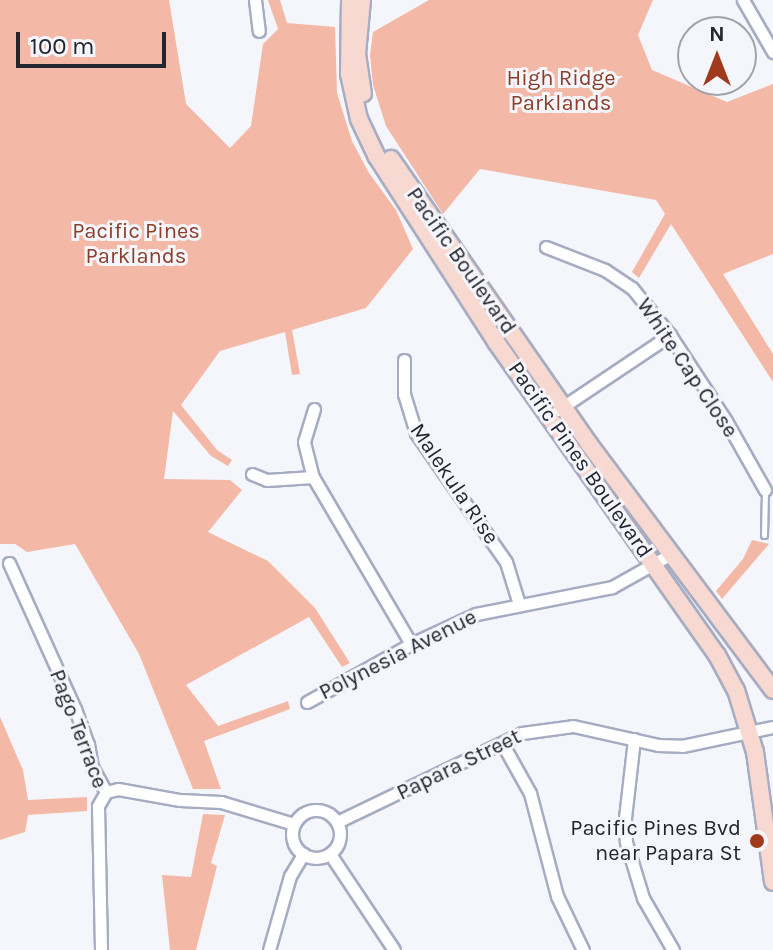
<!DOCTYPE html>
<style>
body{margin:0}
#map{position:relative;width:773px;height:950px;overflow:hidden;background:#f5f6fb;font-family:Karla,sans-serif}
div>[style]{position:absolute}
[style*='--x']{left:calc(var(--x)*1px);top:calc(var(--y)*1px);width:calc(var(--w)*1px);rotate:calc(var(--a)*1deg)}
.green>*{inset:0;background:#f4b8a7}
.roads{filter:drop-shadow(2px 0 #a6acc2) drop-shadow(-2px 0 #a6acc2) drop-shadow(0 2px #a6acc2) drop-shadow(0 -2px #a6acc2)}
.service>*{height:5px;margin:-2.5px;padding:0 2.5px;transform-origin:2.5px;border-radius:2.5px;background:#fff}
.minor>*{height:11px;margin:-5.5px;padding:0 5.5px;transform-origin:5.5px;border-radius:5.5px;background:#fff}
.minor>.ring{margin:-5.5px;padding:0;box-sizing:content-box;background:none;border:11px solid #fff;border-radius:50%}
.primary>*{height:16px;margin:-8px;padding:0 8px;transform-origin:8px;border-radius:8px;background:#f7d9d1}
.dots>*{width:22px;height:22px;translate:-50% -50%;box-sizing:border-box;border:4px solid #f5f6fb;border-radius:50%}
span{translate:-50% -50%;white-space:nowrap;text-align:center;line-height:1.15;-webkit-text-stroke:6px #f5f6fb;paint-order:stroke}
.park-label{font-size:22px;color:#8b3d28}
.street-label{font-size:22px;color:#24262f}
.poi-label{font-size:22px;color:#24262f}
.right{translate:-100% -50%;text-align:right}
.north{position:absolute;left:677px;top:16px;width:80px;height:80px;box-sizing:border-box;background:#f5f6fb;border:2px solid #a1a3a9;border-radius:50%;rotate:0deg;font-size:22px;font-weight:700;line-height:32px;text-align:center;color:#24262f}
.north::after{content:'';display:block;margin:auto;width:28px;height:36px;background:#a1391c;clip-path:polygon(50% 0,100% 100%,50% 72%,0 100%)}
.scale{position:absolute;left:16px;top:32px;width:150px;height:36px;box-sizing:border-box;border:4px solid #24262f;border-top:0;padding-left:10px;font-size:24px;line-height:28px;white-space:nowrap;color:#24262f;-webkit-text-stroke:6px #f5f6fb;paint-order:stroke}
</style>
<div id="map">
<div class="green">
<div style="clip-path:polygon(0 0,169px 0,186px 104px,230px 148px,251px 126px,263px 44px,278px 29px,268px 0,280px 0,287px 23px,335px 27px,337px 93px,352px 141px,369px 173px,396px 210px,413px 249px,366px 308px,292px 330px,300px 374px,292px 375px,285px 332px,220px 351px,181px 405px,217px 450px,232px 460px,228px 466px,211px 456px,173px 411px,164px 479px,230px 480px,242px 490px,208px 532px,268px 561px,315px 608px,350px 663px,342px 667px,309px 617px,186px 685px,218px 726px,288px 701px,290px 709px,204px 741px,221px 789px,193px 789px,139px 654px,75px 544px,27px 552px,15px 544px,0 544px)"></div>
<div style="clip-path:polygon(429px 0,653px 0,638px 35px,652px 70px,727px 102px,773px 84px,773px 254px,723px 274px,773px 354px,773px 382px,671px 224px,639px 278px,632px 272px,665px 214px,656px 200px,480px 169px,443px 214px,386px 126px,373px 85px,370px 55px,373px 32px)"></div>
<div style="clip-path:polygon(752px 540px,769px 544px,722px 599px,716px 591px,743px 559px)"></div>
<div style="clip-path:polygon(0 717px,23px 770px,28px 800px,87px 797px,87px 811px,28px 815px,25px 832px,0 840px)"></div>
<div style="clip-path:polygon(203px 814px,225px 815px,211px 863px,217px 866px,196px 950px,170px 950px,162px 875px,191px 877px)"></div>
</div>
<div class="roads">
<div class="service">
<div style="--x:764;--y:535;--w:45;--a:-88.7"></div>
</div>
<div class="minor">
<div style="--x:255;--y:0;--w:31;--a:83"></div>
<div style="--x:743;--y:0;--w:60;--a:60"></div>
<div style="--x:546;--y:247;--w:63;--a:21.3"></div>
<div style="--x:605;--y:270;--w:32;--a:34"></div>
<div style="--x:632;--y:288;--w:60;--a:51"></div>
<div style="--x:670;--y:335;--w:103;--a:56.9"></div>
<div style="--x:726;--y:421;--w:79;--a:60.5"></div>
<div style="--x:404;--y:360;--w:34;--a:90"></div>
<div style="--x:404;--y:394;--w:41;--a:72.9"></div>
<div style="--x:416;--y:433;--w:157;--a:55.1"></div>
<div style="--x:506;--y:562;--w:44;--a:72.8"></div>
<div style="--x:314;--y:409;--w:34;--a:107"></div>
<div style="--x:304;--y:442;--w:36;--a:76"></div>
<div style="--x:313;--y:477;--w:194;--a:59.6"></div>
<div style="--x:558;--y:410;--w:135;--a:-33.8"></div>
<div style="--x:252;--y:474;--w:16;--a:22"></div>
<div style="--x:267;--y:480;--w:46;--a:-3.7"></div>
<div style="--x:9;--y:563;--w:160;--a:65.7"></div>
<div style="--x:75;--y:709;--w:37;--a:70"></div>
<div style="--x:88;--y:744;--w:23;--a:80"></div>
<div style="--x:92;--y:767;--w:29;--a:61"></div>
<div style="--x:106;--y:792;--w:16;--a:120"></div>
<div style="--x:98;--y:806;--w:144;--a:88.8"></div>
<div style="--x:307;--y:702;--w:119;--a:-29.1"></div>
<div style="--x:411;--y:644;--w:72;--a:-24.8"></div>
<div style="--x:476;--y:614;--w:139;--a:-11.2"></div>
<div style="--x:612;--y:587;--w:68;--a:-29.2"></div>
<div style="--x:634;--y:739;--w:80;--a:96.5"></div>
<div style="--x:625;--y:818;--w:24;--a:88"></div>
<div style="--x:626;--y:842;--w:59;--a:73.1"></div>
<div style="--x:643;--y:898;--w:60;--a:60"></div>
<div style="--x:502;--y:743;--w:57;--a:60.8"></div>
<div style="--x:530;--y:793;--w:106;--a:75.3"></div>
<div style="--x:557;--y:896;--w:60;--a:64.3"></div>
<div style="--x:106;--y:792;--w:12;--a:-14"></div>
<div style="--x:118;--y:789;--w:63;--a:10.1"></div>
<div style="--x:180;--y:800;--w:41;--a:2.8"></div>
<div style="--x:221;--y:802;--w:76;--a:16.8"></div>
<div class="ring" style="left:292px;top:810px;width:37px;height:37px"></div>
<div style="--x:337;--y:822;--w:205;--a:-25.7"></div>
<div style="--x:522;--y:733;--w:51;--a:-7.8"></div>
<div style="--x:573;--y:726;--w:87;--a:12.6"></div>
<div style="--x:658;--y:745;--w:24;--a:2"></div>
<div style="--x:682;--y:746;--w:93;--a:-11.8"></div>
<div style="--x:330;--y:854;--w:115;--a:56.3"></div>
<div style="--x:269;--y:950;--w:77;--a:-74.2"></div>
<div style="--x:290;--y:876;--w:26;--a:-59"></div>
</div>
<div class="primary">
<div style="--x:350;--y:0;--w:74;--a:90.8"></div>
<div style="--x:349;--y:74;--w:46;--a:77.5"></div>
<div style="--x:359;--y:119;--w:42;--a:64.7"></div>
<div style="--x:377;--y:157;--w:220;--a:57.2"></div>
<div style="--x:496;--y:342;--w:383;--a:54.8"></div>
<div style="--x:717;--y:655;--w:40;--a:62"></div>
<div style="--x:736;--y:690;--w:65;--a:73"></div>
<div style="--x:755;--y:752;--w:131;--a:82.1"></div>
<div style="--x:362;--y:0;--w:54;--a:95.3"></div>
<div style="--x:357;--y:54;--w:40;--a:81.5"></div>
<div style="--x:391;--y:159;--w:347;--a:55.2"></div>
<div style="--x:589;--y:444;--w:307;--a:53.2"></div>
</div>
</div>
<div class="dots">
<div style="left:757px;top:841px;background:#a1391c"></div>
</div>
<div class="park-label">
<span style="left:561px;top:91px">High Ridge<br>Parklands</span>
<span style="left:136px;top:244px">Pacific Pines<br>Parklands</span>
</div>
<div class="street-label">
<span style="left:461px;top:261px;rotate:55deg">Pacific Boulevard</span>
<span style="left:687px;top:368px;rotate:56deg">White Cap Close</span>
<span style="left:580px;top:460px;rotate:55deg">Pacific Pines Boulevard</span>
<span style="left:454px;top:484px;rotate:56deg">Malekula Rise</span>
<span style="left:398px;top:655px;rotate:-27deg">Polynesia Avenue</span>
<span style="left:78px;top:729px;rotate:69deg">Pago Terrace</span>
<span style="left:459px;top:765px;rotate:-26deg">Papara Street</span>
</div>
<div class="poi-label">
<span class="right" style="left:741px;top:841px">Pacific Pines Bvd<br>near Papara St</span>
</div>
<div class="north">N</div>
<div class="scale">100 m</div>
</div>
